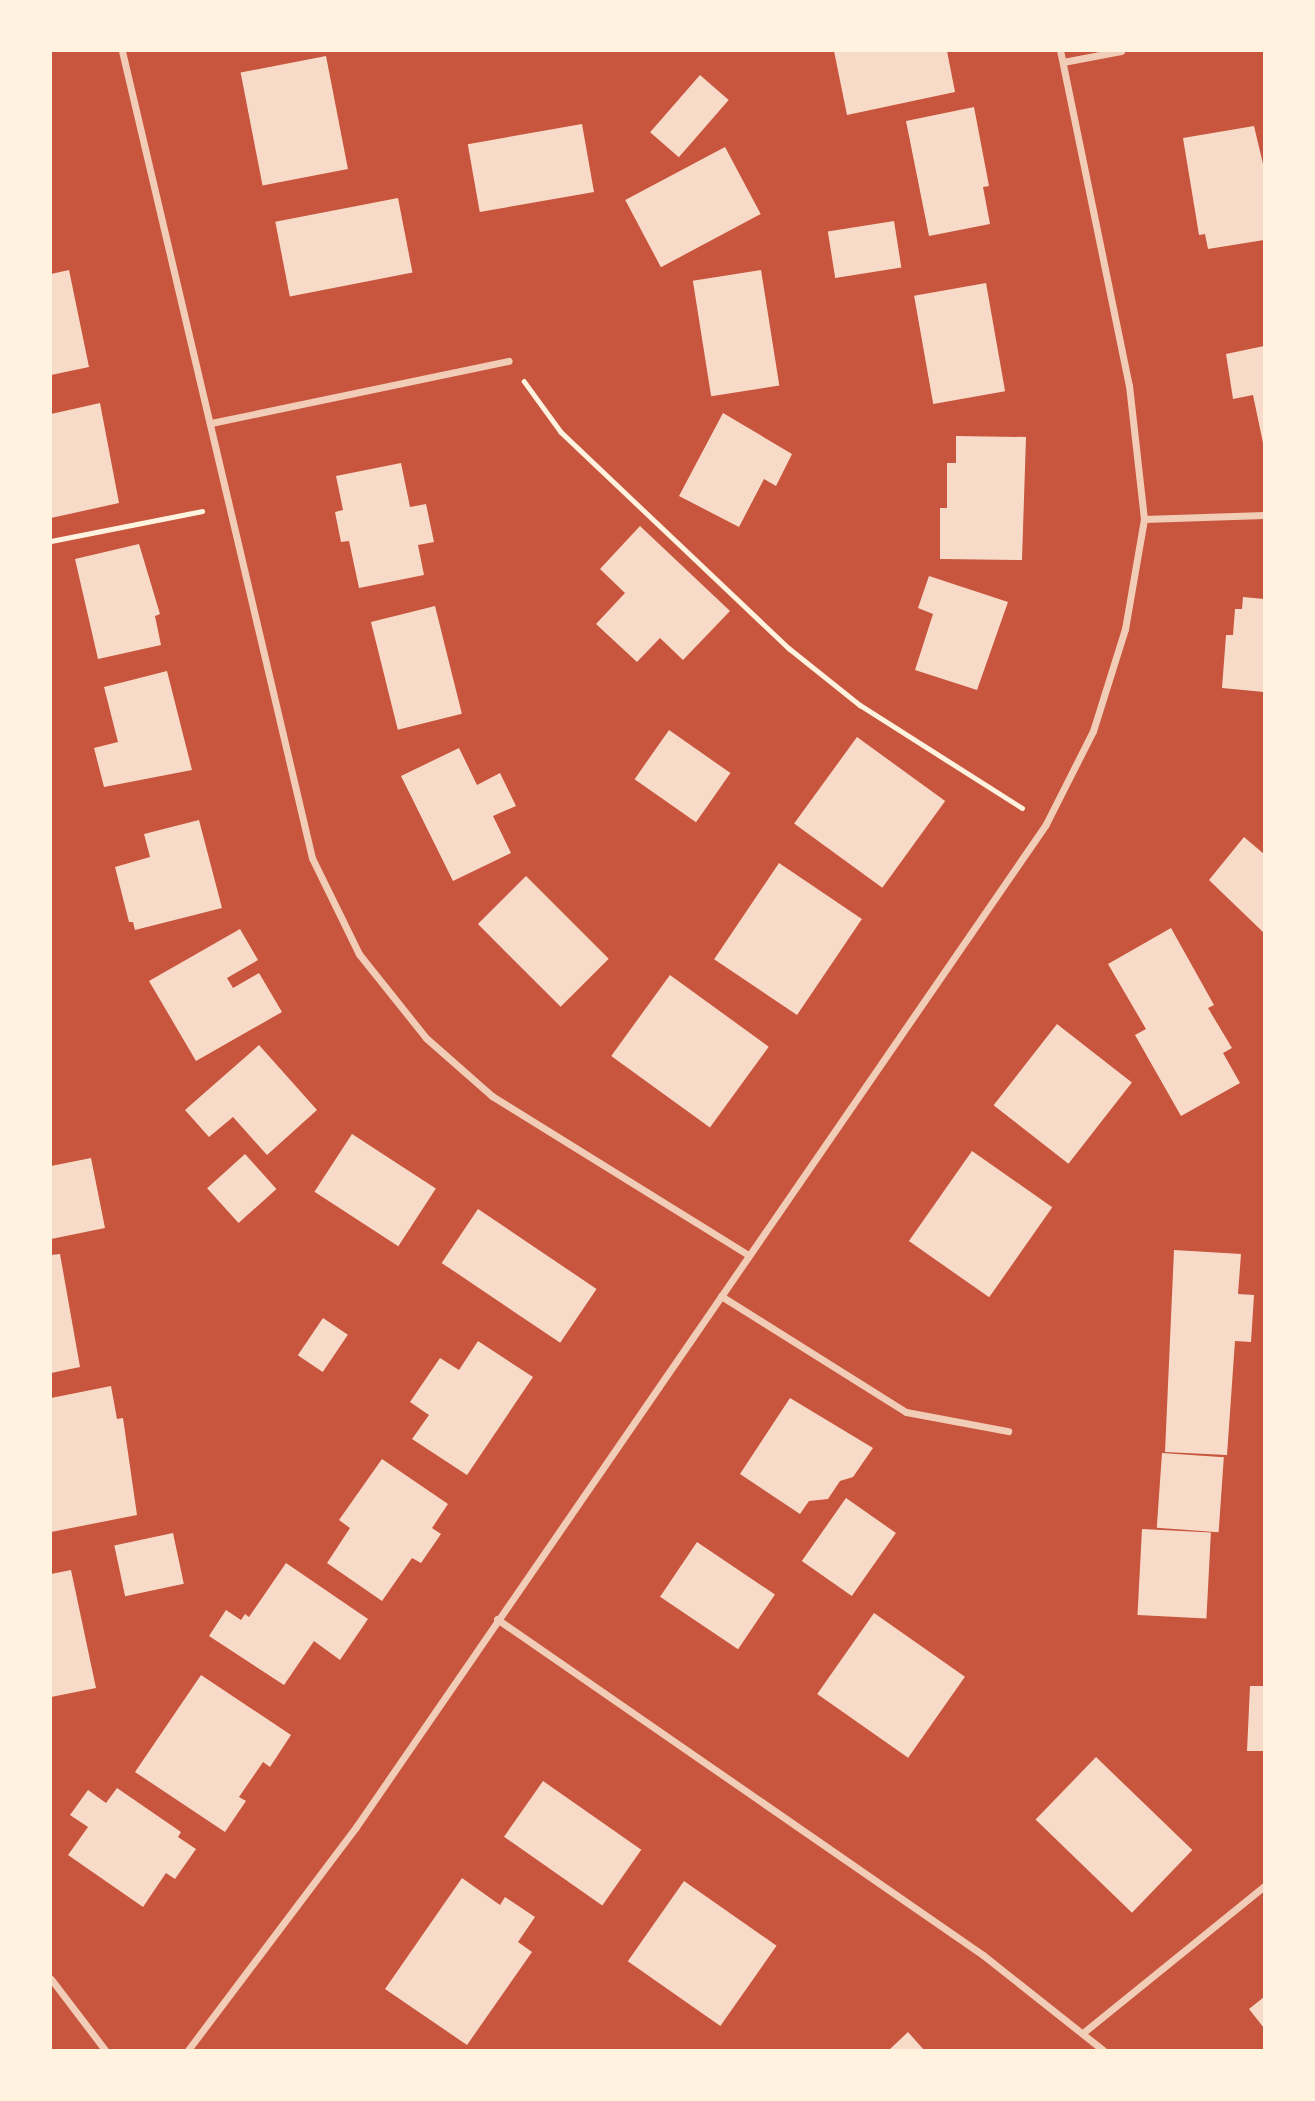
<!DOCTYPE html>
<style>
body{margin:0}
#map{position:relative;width:1315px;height:2101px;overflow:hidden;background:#c8553d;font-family:Cabin,sans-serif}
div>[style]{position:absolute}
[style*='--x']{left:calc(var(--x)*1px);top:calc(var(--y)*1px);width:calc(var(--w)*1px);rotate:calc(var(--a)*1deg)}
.building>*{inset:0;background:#f7dbc8;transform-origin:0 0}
.path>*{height:4.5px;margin:-2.25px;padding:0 2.25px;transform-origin:2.25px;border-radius:2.25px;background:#fff3e0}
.minor>*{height:7px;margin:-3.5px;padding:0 3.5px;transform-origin:3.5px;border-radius:3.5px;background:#f1ccb7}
span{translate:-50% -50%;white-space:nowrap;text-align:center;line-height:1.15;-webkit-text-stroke:7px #fff3e0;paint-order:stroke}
.frame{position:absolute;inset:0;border:52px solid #fff3e0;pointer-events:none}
</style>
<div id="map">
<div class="building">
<div style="clip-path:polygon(834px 51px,947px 51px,955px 92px,847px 115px)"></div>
<div style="left:326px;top:56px;width:115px;height:87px;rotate:79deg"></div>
<div style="left:700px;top:75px;width:38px;height:76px;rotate:41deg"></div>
<div style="clip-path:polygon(974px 107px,989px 186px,983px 187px,990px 224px,929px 236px,906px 121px)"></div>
<div style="left:582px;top:124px;width:69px;height:116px;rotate:80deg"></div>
<div style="clip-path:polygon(1254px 126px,1264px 168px,1264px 240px,1208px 249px,1205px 234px,1199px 235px,1183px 138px)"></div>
<div style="left:725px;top:147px;width:76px;height:113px;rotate:62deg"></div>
<div style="left:398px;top:198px;width:76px;height:125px;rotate:79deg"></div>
<div style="left:894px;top:221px;width:47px;height:67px;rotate:81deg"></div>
<div style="clip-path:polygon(69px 270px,89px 367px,51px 375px,51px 274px)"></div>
<div style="left:761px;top:270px;width:117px;height:69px;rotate:81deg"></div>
<div style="left:986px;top:283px;width:110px;height:73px;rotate:80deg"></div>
<div style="clip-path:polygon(1264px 346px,1264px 443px,1263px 443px,1253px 395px,1233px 399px,1226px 354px)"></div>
<div style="clip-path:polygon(100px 403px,119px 503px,51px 518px,51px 414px)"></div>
<div style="clip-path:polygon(723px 413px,792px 454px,776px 486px,764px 479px,739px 527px,679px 496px)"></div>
<div style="clip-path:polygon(956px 436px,1026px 437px,1022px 560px,940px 559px,940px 508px,947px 508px,947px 463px,956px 463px)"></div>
<div style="clip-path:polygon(401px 463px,410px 507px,426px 504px,434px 542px,418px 545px,424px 575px,359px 588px,349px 541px,341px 542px,335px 512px,343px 510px,336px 476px)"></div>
<div style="clip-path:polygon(640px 526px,730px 611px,683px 660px,660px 638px,637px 662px,596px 624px,625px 593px,600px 569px)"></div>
<div style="clip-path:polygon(139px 544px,160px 614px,155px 616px,161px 645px,98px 659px,75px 559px)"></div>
<div style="clip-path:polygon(929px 576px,1008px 602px,977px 690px,915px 670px,933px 614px,918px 608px)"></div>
<div style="clip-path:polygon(1243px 597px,1264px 599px,1264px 692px,1222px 688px,1226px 635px,1233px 635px,1235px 609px,1242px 609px)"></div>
<div style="left:435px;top:606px;width:111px;height:66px;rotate:76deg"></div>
<div style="clip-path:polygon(167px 671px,192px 770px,104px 787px,94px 748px,118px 742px,104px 687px)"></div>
<div style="left:669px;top:730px;width:75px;height:60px;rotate:35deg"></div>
<div style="left:857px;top:737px;width:109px;height:107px;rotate:36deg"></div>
<div style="clip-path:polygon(459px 748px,477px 785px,500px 773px,516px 806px,493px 816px,511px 853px,453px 881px,401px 776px)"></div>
<div style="clip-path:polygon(199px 820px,222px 908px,135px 930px,133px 922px,129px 922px,115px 867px,150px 857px,144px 834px)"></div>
<div style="clip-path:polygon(1244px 837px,1264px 854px,1264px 933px,1209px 880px)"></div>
<div style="left:779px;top:863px;width:100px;height:116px;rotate:34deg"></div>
<div style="left:526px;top:876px;width:117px;height:68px;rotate:45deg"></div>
<div style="clip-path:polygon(1171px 928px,1214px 1005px,1208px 1008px,1232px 1048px,1223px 1053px,1240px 1083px,1181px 1116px,1135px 1035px,1146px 1029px,1108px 964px)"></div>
<div style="clip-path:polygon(240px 929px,258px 960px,227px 978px,233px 988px,259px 973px,282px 1012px,196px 1061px,149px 981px)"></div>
<div style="left:670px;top:975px;width:122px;height:100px;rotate:36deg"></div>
<div style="left:1057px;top:1024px;width:95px;height:103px;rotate:38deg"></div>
<div style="clip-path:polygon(259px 1045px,317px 1110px,267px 1155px,233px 1117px,209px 1137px,185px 1110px)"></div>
<div style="left:352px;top:1134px;width:100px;height:69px;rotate:33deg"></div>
<div style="left:972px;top:1151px;width:98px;height:110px;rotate:35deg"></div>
<div style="left:245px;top:1154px;width:47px;height:51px;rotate:48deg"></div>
<div style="clip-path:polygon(91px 1158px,105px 1228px,51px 1239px,51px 1166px)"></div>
<div style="left:478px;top:1209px;width:143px;height:65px;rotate:34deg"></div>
<div style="clip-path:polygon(1174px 1250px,1241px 1254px,1238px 1294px,1254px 1295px,1251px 1342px,1235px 1341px,1227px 1455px,1165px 1452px)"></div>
<div style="clip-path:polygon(60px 1254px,80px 1367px,51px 1373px,51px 1255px)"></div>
<div style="left:323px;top:1318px;width:30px;height:45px;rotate:34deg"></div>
<div style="clip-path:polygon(478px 1341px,533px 1377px,467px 1475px,412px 1439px,429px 1415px,410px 1402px,440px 1358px,459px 1370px)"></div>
<div style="clip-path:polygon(111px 1386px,117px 1419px,123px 1418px,137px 1515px,51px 1532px,51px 1398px)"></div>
<div style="clip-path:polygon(790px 1398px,873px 1448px,853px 1477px,840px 1481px,828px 1499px,809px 1501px,800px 1514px,740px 1474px)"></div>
<div style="left:1162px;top:1453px;width:62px;height:75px;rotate:4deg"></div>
<div style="clip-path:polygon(382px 1459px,448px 1504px,432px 1528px,441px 1534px,421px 1563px,412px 1558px,382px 1601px,327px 1563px,350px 1528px,339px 1520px)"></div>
<div style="left:846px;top:1498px;width:61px;height:77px;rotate:35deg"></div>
<div style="left:1142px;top:1529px;width:69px;height:86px;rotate:3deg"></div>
<div style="left:173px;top:1533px;width:52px;height:60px;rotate:78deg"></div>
<div style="left:697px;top:1542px;width:94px;height:66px;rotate:34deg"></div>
<div style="clip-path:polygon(286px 1563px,368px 1619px,340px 1660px,314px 1641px,284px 1685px,209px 1636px,226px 1610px,241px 1620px,245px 1614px,249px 1617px)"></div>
<div style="clip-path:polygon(71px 1570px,96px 1688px,51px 1697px,51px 1574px)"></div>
<div style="left:874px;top:1613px;width:111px;height:99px;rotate:35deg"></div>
<div style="clip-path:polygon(201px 1675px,291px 1735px,270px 1767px,263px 1762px,239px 1797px,246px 1801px,225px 1832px,135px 1772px)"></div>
<div style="clip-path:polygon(1250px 1686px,1264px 1686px,1264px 1751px,1247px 1751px)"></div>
<div style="left:1096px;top:1757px;width:134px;height:87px;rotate:44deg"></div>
<div style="left:543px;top:1781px;width:120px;height:68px;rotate:35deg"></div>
<div style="clip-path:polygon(117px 1788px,181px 1832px,178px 1837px,196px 1849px,175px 1879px,166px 1873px,143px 1907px,68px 1855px,88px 1827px,70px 1815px,88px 1790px,106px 1803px)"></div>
<div style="clip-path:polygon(462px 1878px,500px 1905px,505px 1897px,535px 1917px,518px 1942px,532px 1952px,467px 2045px,385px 1989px)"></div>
<div style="left:684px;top:1881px;width:113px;height:98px;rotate:35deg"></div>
<div style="clip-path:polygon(1264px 1997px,1264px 2028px,1249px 2009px)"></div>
<div style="clip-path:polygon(908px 2032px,924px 2050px,889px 2050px)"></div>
</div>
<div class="path">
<div style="--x:524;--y:381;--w:63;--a:54"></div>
<div style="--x:561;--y:432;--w:315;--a:43.5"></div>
<div style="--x:790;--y:649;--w:90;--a:38.7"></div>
<div style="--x:860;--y:705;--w:192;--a:32.4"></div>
<div style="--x:51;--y:541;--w:154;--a:-11.2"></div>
</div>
<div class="minor">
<div style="--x:122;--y:51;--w:829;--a:76.75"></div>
<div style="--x:312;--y:858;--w:107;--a:63.9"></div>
<div style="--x:359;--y:954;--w:107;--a:51.4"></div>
<div style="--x:426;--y:1038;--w:88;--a:41.3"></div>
<div style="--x:492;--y:1096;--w:301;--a:31.8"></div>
<div style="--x:1063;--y:62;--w:59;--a:-10.7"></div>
<div style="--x:211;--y:423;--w:304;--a:-11.8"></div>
<div style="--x:1144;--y:519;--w:120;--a:-1.9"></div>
<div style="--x:721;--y:1296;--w:218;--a:32.1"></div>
<div style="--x:906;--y:1412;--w:104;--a:10.6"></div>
<div style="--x:497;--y:1619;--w:591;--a:34.66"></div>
<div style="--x:983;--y:1955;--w:153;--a:38.4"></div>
<div style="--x:51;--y:1979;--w:89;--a:52.7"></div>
<div style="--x:1084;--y:2032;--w:232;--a:-39"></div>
<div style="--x:188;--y:2050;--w:279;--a:-53"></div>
<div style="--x:356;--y:1827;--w:1217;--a:-55.47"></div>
<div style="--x:1046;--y:824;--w:104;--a:-63.2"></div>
<div style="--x:1093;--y:731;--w:107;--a:-72.6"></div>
<div style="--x:1125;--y:629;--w:112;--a:-80.2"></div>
<div style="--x:1144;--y:519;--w:134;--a:-96.4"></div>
<div style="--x:1129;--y:386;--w:342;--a:-101.6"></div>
</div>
<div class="frame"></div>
</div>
